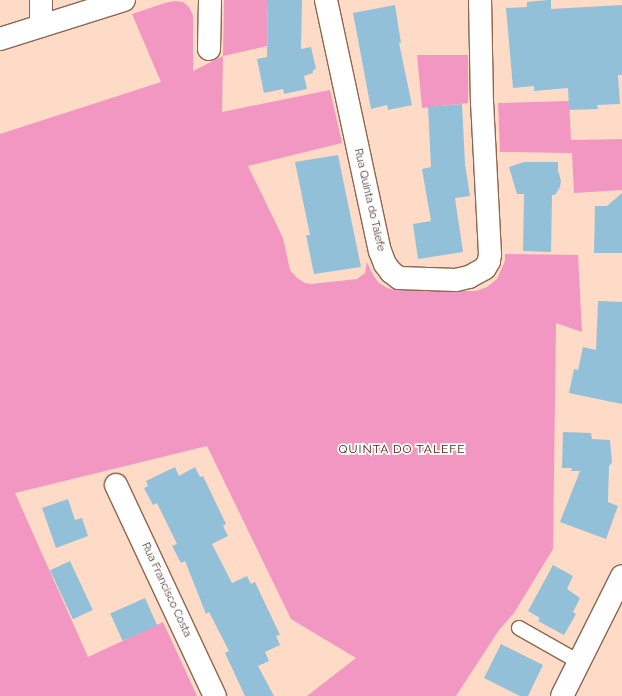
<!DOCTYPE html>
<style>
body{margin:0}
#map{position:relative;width:622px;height:696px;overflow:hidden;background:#fedbc7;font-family:Raleway,sans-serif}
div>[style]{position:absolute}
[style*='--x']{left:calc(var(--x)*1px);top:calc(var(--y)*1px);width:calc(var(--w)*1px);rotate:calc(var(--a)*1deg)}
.green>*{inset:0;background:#f297c2}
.building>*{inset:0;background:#92c0d8;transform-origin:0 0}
.roads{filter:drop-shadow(1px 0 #8c6650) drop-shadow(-1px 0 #8c6650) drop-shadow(0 1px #8c6650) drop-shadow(0 -1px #8c6650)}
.service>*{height:14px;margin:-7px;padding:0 7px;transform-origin:7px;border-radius:7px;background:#fff}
.minor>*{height:22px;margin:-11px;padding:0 11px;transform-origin:11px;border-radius:11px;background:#fff}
.tertiary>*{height:22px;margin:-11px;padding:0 11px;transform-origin:11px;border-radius:11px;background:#fff}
span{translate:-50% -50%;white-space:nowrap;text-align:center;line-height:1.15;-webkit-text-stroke:3.5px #fff;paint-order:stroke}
.street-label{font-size:11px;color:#4a382f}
.neighbourhood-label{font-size:12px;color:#44230e;letter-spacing:1px}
</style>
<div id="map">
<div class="green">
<div style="clip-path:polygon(224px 0,268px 0,267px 46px,223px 56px,222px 112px,330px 90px,342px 143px,248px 166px,283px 238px,290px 270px,297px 278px,305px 283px,311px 284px,357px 279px,365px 273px,367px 262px,372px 273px,378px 282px,387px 288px,396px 290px,476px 291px,487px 287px,497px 279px,505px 261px,505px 254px,578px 255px,582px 332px,556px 323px,553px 549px,514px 613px,499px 630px,456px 696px,307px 696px,356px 658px,291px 619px,207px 446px,15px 493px,88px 657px,163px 622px,197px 696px,0 696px,0 134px,161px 82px,132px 14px,165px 3px,175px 1px,183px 2px,189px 7px,193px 15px,193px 71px,223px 56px)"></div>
<div style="clip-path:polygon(417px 55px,468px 55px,468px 103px,422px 108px)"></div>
<div style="clip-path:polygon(569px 101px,571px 140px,622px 139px,622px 190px,574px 193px,572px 153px,500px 152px,498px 103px)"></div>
</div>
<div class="building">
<div style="clip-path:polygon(268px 0,302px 0,301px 49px,311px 47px,316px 69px,313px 70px,313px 73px,304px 76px,307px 89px,284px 94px,283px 89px,264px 93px,257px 59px,267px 57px)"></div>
<div style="clip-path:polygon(548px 0,551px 0,551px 9px,622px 5px,622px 75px,618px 75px,620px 104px,597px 105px,598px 109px,569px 110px,568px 88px,534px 91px,534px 86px,513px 88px,506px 8px,527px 7px,527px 2px)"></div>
<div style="clip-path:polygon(395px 5px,401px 43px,399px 43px,412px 105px,388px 110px,387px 105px,371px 109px,353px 13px)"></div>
<div style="clip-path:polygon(462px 104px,465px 164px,470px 196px,455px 198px,463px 252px,418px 259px,413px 224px,431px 221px,422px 169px,431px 167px,428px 107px)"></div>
<div style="clip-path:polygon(338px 155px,361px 267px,314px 274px,306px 235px,310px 235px,295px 162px)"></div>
<div style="clip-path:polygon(524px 162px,558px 162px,558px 170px,561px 181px,560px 187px,555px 195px,552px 195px,551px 252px,523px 251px,524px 194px,517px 194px,509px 167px)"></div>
<div style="clip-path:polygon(622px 193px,622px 253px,594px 253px,595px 206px,607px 206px)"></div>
<div style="clip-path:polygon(598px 301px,622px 302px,622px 404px,569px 393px,574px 369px,578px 370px,583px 347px,596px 350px)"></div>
<div style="clip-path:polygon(563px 432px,591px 433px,592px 439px,610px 440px,612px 463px,609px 466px,608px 502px,618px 506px,606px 539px,560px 522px,580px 471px,571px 471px,572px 468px,562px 468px)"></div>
<div style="clip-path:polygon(175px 467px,179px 476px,195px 467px,200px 477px,203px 476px,226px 524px,223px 526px,228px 536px,212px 544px,232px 583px,247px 576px,251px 584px,255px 582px,280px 635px,276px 636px,280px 645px,265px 652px,269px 661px,258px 666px,274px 696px,245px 696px,225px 653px,229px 651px,209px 612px,206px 614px,185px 561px,181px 563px,172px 546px,177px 544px,157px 503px,153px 505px,144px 488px,148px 486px,146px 481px)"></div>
<div style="clip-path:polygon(68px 499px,75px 520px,82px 518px,88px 536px,56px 548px,42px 508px)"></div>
<div style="left:70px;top:561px;width:54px;height:22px;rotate:65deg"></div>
<div style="clip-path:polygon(553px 565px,573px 576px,567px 589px,580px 598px,573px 612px,576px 614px,564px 635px,538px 621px,540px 618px,528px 611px)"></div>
<div style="left:145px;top:598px;width:30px;height:38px;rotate:66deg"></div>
<div style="clip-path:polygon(501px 644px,543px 665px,528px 696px,520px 696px,484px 678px)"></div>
</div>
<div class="roads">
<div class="service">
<div style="--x:519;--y:628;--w:69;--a:29.5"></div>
</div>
<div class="minor">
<div style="--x:326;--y:0;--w:257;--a:77.9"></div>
<div style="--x:380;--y:251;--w:14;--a:69"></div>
<div style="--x:385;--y:264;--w:10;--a:53"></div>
<div style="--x:391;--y:272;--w:10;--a:37"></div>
<div style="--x:399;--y:278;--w:57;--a:2"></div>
<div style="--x:456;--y:280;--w:13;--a:-13"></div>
<div style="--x:469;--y:277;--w:18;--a:-29"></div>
<div style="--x:485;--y:268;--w:8;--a:-60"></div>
<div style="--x:489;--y:261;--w:7;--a:-82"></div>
<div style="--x:490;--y:254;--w:151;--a:-93"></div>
<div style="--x:482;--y:103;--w:103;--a:-91.1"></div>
<div style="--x:41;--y:26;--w:26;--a:-90"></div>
<div style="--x:0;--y:39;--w:130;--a:-17.5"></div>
<div style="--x:209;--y:49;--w:49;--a:-88.8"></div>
<div style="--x:116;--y:485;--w:233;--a:64.9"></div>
</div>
<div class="tertiary">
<div style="--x:562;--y:696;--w:134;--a:-63.4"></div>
</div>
</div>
<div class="street-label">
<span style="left:369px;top:200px;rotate:77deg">Rua Quinta do Talefe</span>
<span style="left:166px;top:590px;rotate:65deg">Rua Francisco Costa</span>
</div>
<div class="neighbourhood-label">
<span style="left:402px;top:450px">QUINTA DO TALEFE</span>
</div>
</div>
